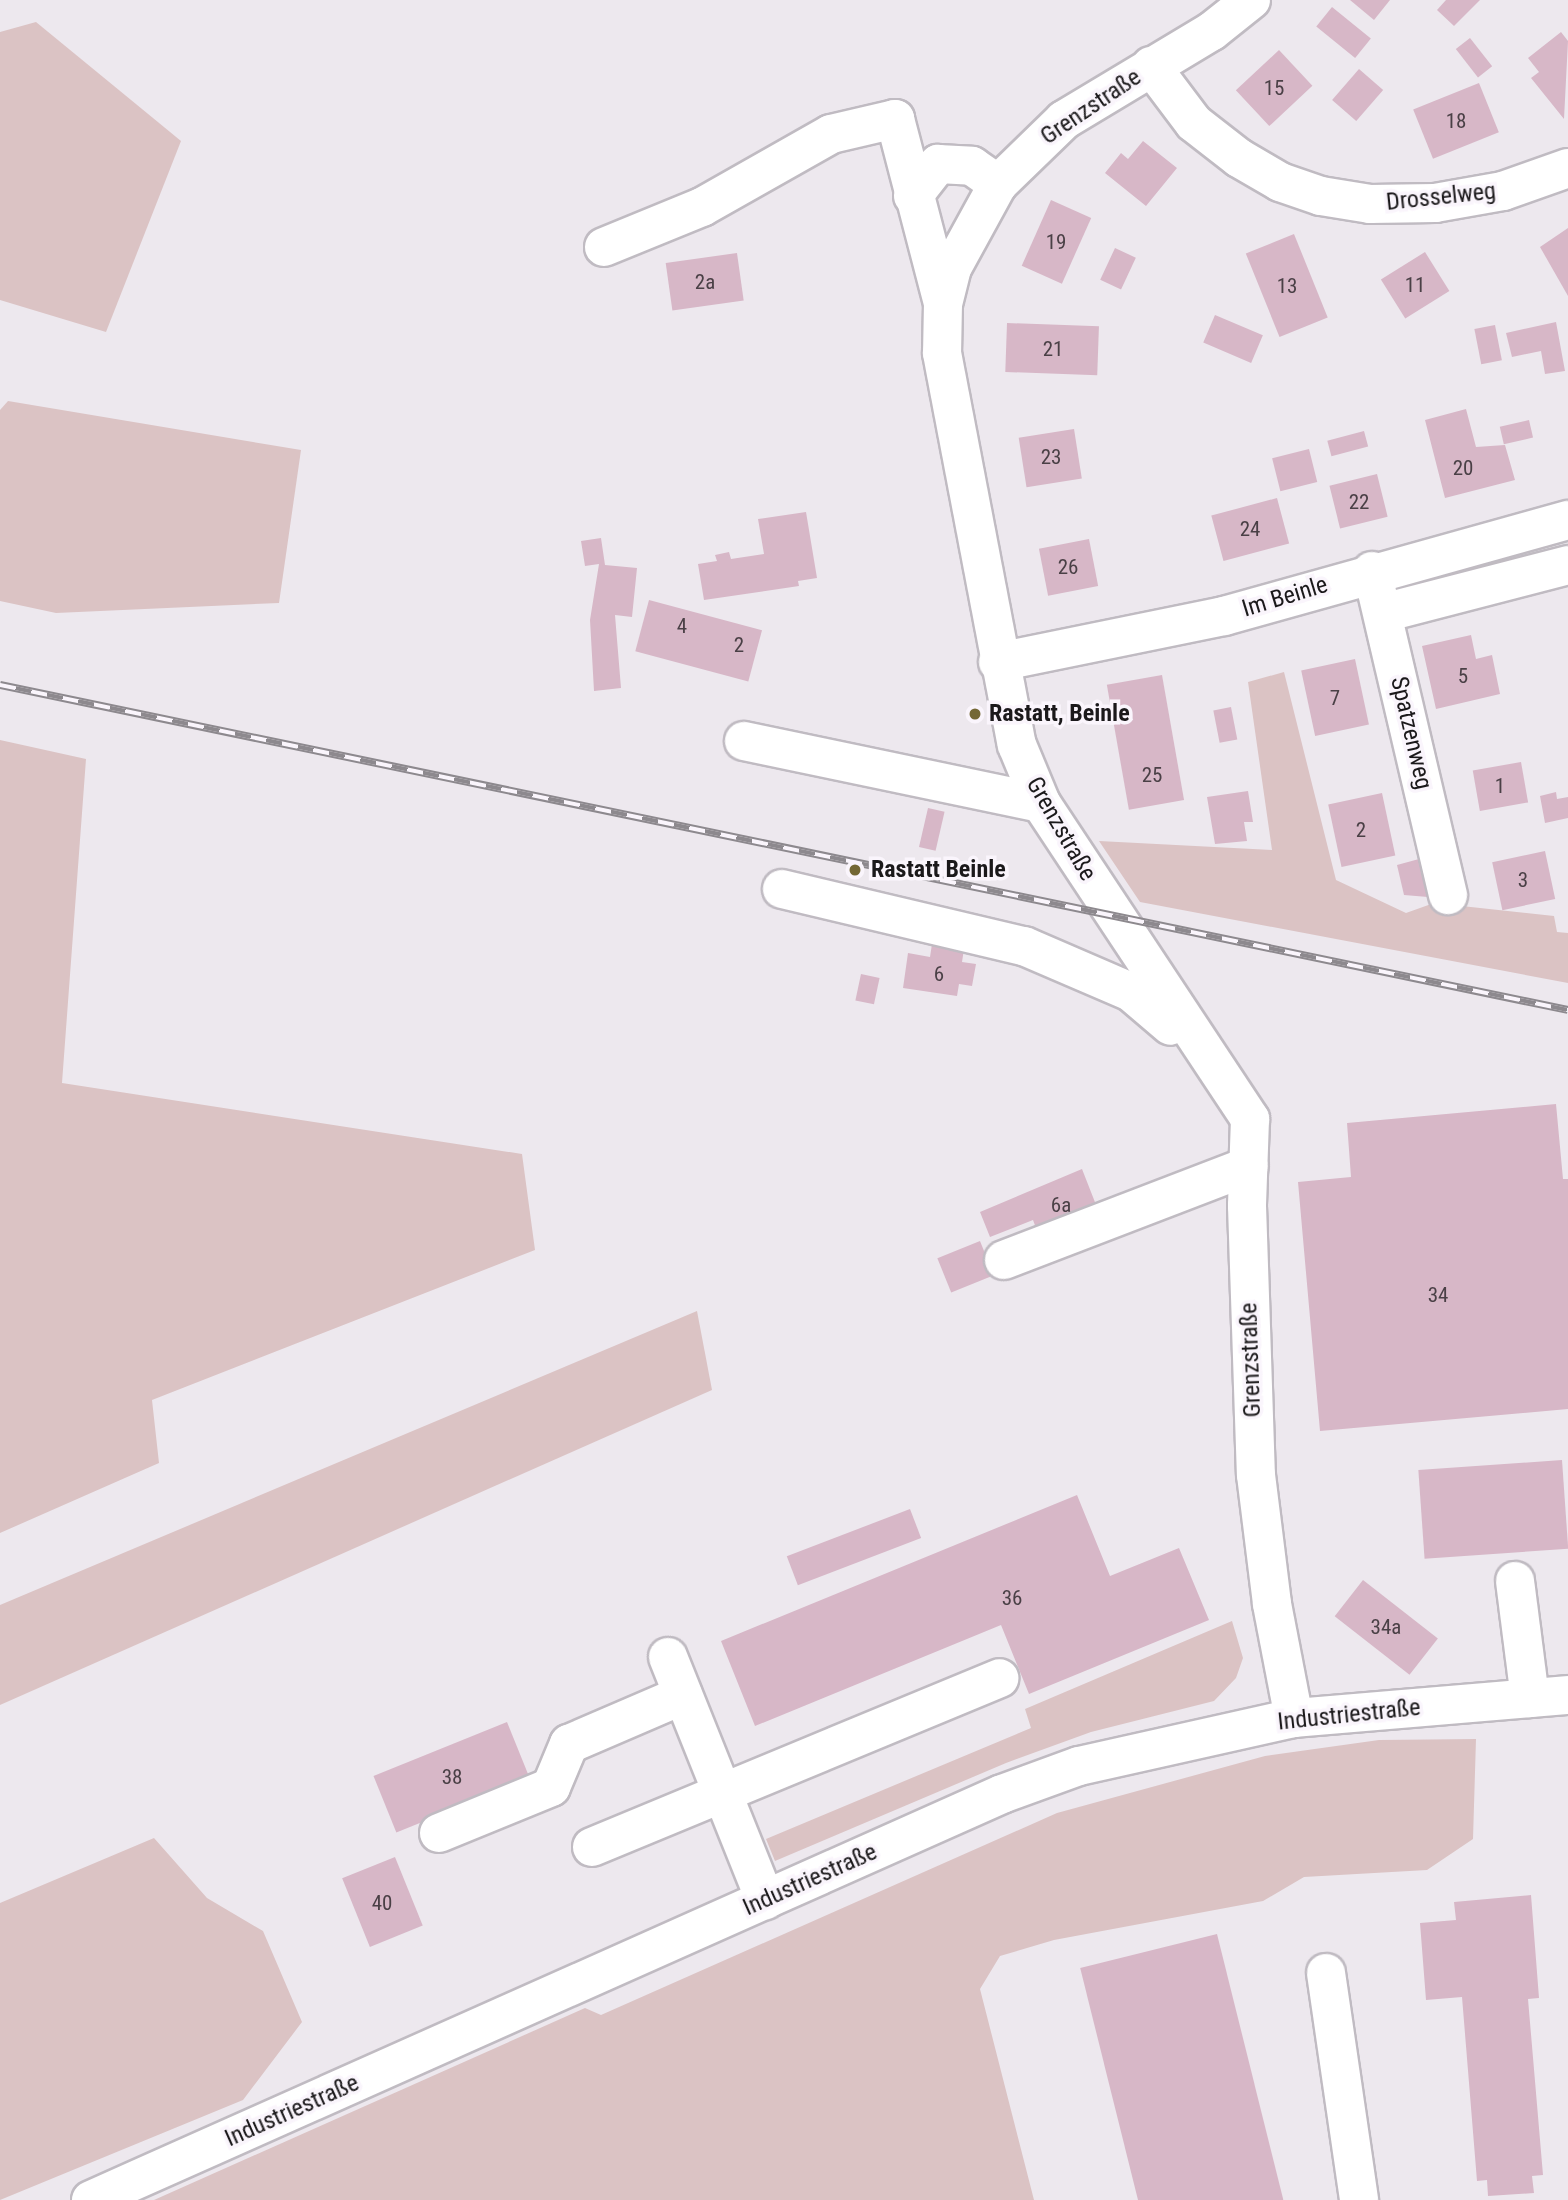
<!DOCTYPE html>
<meta charset="utf-8">
<style>
body{margin:0}
#map{position:relative;width:1568px;height:2200px;overflow:hidden;background:#ede8ee;font-family:"Roboto Condensed",sans-serif}
div>[style]{position:absolute}
[style*='--x']{left:calc(var(--x)*1px);top:calc(var(--y)*1px);width:calc(var(--w)*1px);rotate:calc(var(--a)*1deg)}
.green>*{inset:0;background:#dbc3c4}
.building>*{inset:0;background:#d7b7c7;transform-origin:0 0}
.roads{filter:drop-shadow(2px 0 #c0bbc2) drop-shadow(-2px 0 #c0bbc2) drop-shadow(0 2px #c0bbc2) drop-shadow(0 -2px #c0bbc2)}
.minor>*{height:38px;margin:-19px;padding:0 19px;transform-origin:19px;border-radius:19px;background:#fff}
.rail>*{height:8px;margin-top:-4px;transform-origin:0;background:repeating-linear-gradient(90deg,#faf5fc 0 16px,#8d898e 0 32px);box-sizing:border-box;border-block:2px solid #8d898e}
.dots>*{width:19px;height:19px;translate:-50% -50%;box-sizing:border-box;border:4px solid #faf5fc;border-radius:50%}
span{translate:-50% -50%;white-space:nowrap;text-align:center;line-height:1.15;-webkit-text-stroke:7px #faf5fc;paint-order:stroke}
.number-label{font-size:21px;color:#4a4046}
.number-label span{-webkit-text-stroke-width:0}
.street-label{font-size:24px;color:#1b191b}
.poi-label{font-size:24px;color:#1b191b;font-weight:700}
.left{translate:0 -50%;text-align:left}
</style>
<div id="map">
<div class="green">
<div style="clip-path:polygon(36px 22px,181px 141px,106px 332px,0 300px,0 32px)"></div>
<div style="clip-path:polygon(8px 401px,301px 450px,279px 603px,56px 613px,0 601px,0 410px)"></div>
<div style="clip-path:polygon(1284px 672px,1336px 880px,1406px 913px,1434px 903px,1554px 916px,1557px 932px,1568px 933px,1568px 983px,1140px 902px,1099px 841px,1272px 850px,1248px 682px)"></div>
<div style="clip-path:polygon(0 740px,86px 759px,62px 1083px,522px 1154px,535px 1250px,152px 1400px,159px 1463px,0 1533px)"></div>
<div style="clip-path:polygon(697px 1311px,712px 1390px,0 1705px,0 1605px)"></div>
<div style="clip-path:polygon(1232px 1621px,1243px 1658px,1236px 1678px,1214px 1701px,1091px 1732px,1006px 1763px,775px 1861px,766px 1839px,1031px 1728px,1025px 1709px)"></div>
<div style="clip-path:polygon(1476px 1739px,1473px 1839px,1427px 1870px,1304px 1877px,1263px 1901px,1054px 1940px,1000px 1956px,980px 1989px,1034px 2200px,154px 2200px,585px 2008px,601px 2015px,1057px 1813px,1265px 1756px,1379px 1740px)"></div>
<div style="clip-path:polygon(154px 1838px,207px 1898px,263px 1931px,302px 2022px,243px 2100px,0 2200px,0 1903px)"></div>
</div>
<div class="building">
<div style="clip-path:polygon(1350px 0,1390px 0,1374px 20px)"></div>
<div style="clip-path:polygon(1446px 0,1480px 0,1454px 26px,1437px 10px)"></div>
<div style="left:1332px;top:7px;width:50px;height:25px;rotate:39deg"></div>
<div style="clip-path:polygon(1561px 32px,1568px 41px,1564px 119px,1531px 78px,1539px 72px,1528px 58px)"></div>
<div style="left:1470px;top:38px;width:36px;height:18px;rotate:52deg"></div>
<div style="left:1279px;top:50px;width:49px;height:59px;rotate:47deg"></div>
<div style="left:1359px;top:69px;width:32px;height:41px;rotate:41deg"></div>
<div style="left:1479px;top:83px;width:53px;height:71px;rotate:68deg"></div>
<div style="clip-path:polygon(1143px 141px,1177px 168px,1146px 206px,1105px 173px,1121px 153px,1128px 159px)"></div>
<div style="left:1051px;top:200px;width:44px;height:72px;rotate:24deg"></div>
<div style="clip-path:polygon(1568px 228px,1568px 296px,1540px 247px)"></div>
<div style="left:1294px;top:234px;width:90px;height:52px;rotate:68deg"></div>
<div style="left:1115px;top:248px;width:23px;height:35px;rotate:25deg"></div>
<div style="left:1425px;top:252px;width:46px;height:52px;rotate:58deg"></div>
<div style="left:737px;top:253px;width:48px;height:72px;rotate:82deg"></div>
<div style="left:1215px;top:315px;width:52px;height:30px;rotate:23deg"></div>
<div style="clip-path:polygon(1556px 322px,1565px 371px,1545px 374px,1541px 351px,1512px 357px,1506px 333px)"></div>
<div style="left:1007px;top:323px;width:92px;height:49px;rotate:2deg"></div>
<div style="left:1495px;top:325px;width:36px;height:21px;rotate:79deg"></div>
<div style="clip-path:polygon(1466px 409px,1476px 447px,1505px 445px,1515px 480px,1445px 498px,1425px 420px)"></div>
<div style="left:1529px;top:420px;width:18px;height:30px;rotate:77deg"></div>
<div style="left:1074px;top:429px;width:50px;height:56px;rotate:81deg"></div>
<div style="left:1364px;top:431px;width:16px;height:38px;rotate:75deg"></div>
<div style="left:1309px;top:449px;width:34px;height:38px;rotate:76deg"></div>
<div style="left:1377px;top:474px;width:44px;height:49px;rotate:76deg"></div>
<div style="left:1277px;top:498px;width:47px;height:68px;rotate:75deg"></div>
<div style="clip-path:polygon(806px 512px,817px 578px,798px 581px,799px 586px,704px 600px,698px 564px,717px 561px,715px 555px,729px 552px,731px 559px,764px 554px,758px 519px)"></div>
<div style="clip-path:polygon(601px 538px,605px 565px,637px 568px,632px 617px,615px 615px,621px 688px,594px 691px,590px 620px,599px 564px,585px 566px,581px 541px)"></div>
<div style="left:1089px;top:539px;width:48px;height:51px;rotate:79deg"></div>
<div style="left:649px;top:600px;width:117px;height:53px;rotate:15deg"></div>
<div style="clip-path:polygon(1471px 635px,1476px 659px,1492px 655px,1500px 694px,1436px 709px,1422px 646px)"></div>
<div style="left:1355px;top:659px;width:67px;height:55px;rotate:78deg"></div>
<div style="left:1162px;top:675px;width:127px;height:56px;rotate:80deg"></div>
<div style="left:1231px;top:707px;width:33px;height:18px;rotate:79deg"></div>
<div style="left:1521px;top:762px;width:41px;height:49px;rotate:80deg"></div>
<div style="clip-path:polygon(1248px 791px,1253px 822px,1244px 822px,1247px 841px,1215px 844px,1207px 797px)"></div>
<div style="clip-path:polygon(1556px 792px,1557px 799px,1568px 797px,1568px 818px,1545px 823px,1540px 796px)"></div>
<div style="left:1382px;top:793px;width:64px;height:55px;rotate:78deg"></div>
<div style="left:928px;top:808px;width:17px;height:40px;rotate:13deg"></div>
<div style="left:1545px;top:851px;width:49px;height:54px;rotate:78deg"></div>
<div style="clip-path:polygon(1419px 859px,1428px 897px,1404px 895px,1397px 865px)"></div>
<div style="clip-path:polygon(932px 944px,964px 949px,962px 962px,976px 964px,972px 986px,959px 984px,957px 996px,903px 988px,908px 953px,930px 957px)"></div>
<div style="left:861px;top:974px;width:19px;height:27px;rotate:12deg"></div>
<div style="clip-path:polygon(1556px 1104px,1563px 1179px,1568px 1179px,1568px 1409px,1320px 1431px,1298px 1182px,1351px 1177px,1347px 1123px)"></div>
<div style="clip-path:polygon(1082px 1169px,1100px 1215px,1040px 1239px,1033px 1220px,990px 1237px,980px 1212px)"></div>
<div style="left:980px;top:1241px;width:37px;height:46px;rotate:68deg"></div>
<div style="left:1562px;top:1460px;width:89px;height:144px;rotate:86deg"></div>
<div style="clip-path:polygon(1077px 1495px,1110px 1576px,1179px 1548px,1209px 1620px,1029px 1694px,1001px 1625px,755px 1726px,721px 1641px)"></div>
<div style="left:910px;top:1509px;width:31px;height:132px;rotate:69deg"></div>
<div style="left:1363px;top:1580px;width:95px;height:46px;rotate:38deg"></div>
<div style="left:507px;top:1722px;width:61px;height:144px;rotate:68deg"></div>
<div style="left:395px;top:1857px;width:74px;height:57px;rotate:68deg"></div>
<div style="clip-path:polygon(1531px 1895px,1539px 1998px,1528px 1999px,1543px 2175px,1532px 2176px,1534px 2193px,1488px 2196px,1487px 2180px,1477px 2181px,1462px 1997px,1426px 2000px,1420px 1923px,1456px 1920px,1454px 1902px)"></div>
<div style="left:1217px;top:1934px;width:274px;height:141px;rotate:76deg"></div>
</div>
<div class="roads">
<div class="minor">
<div style="--x:1251;--y:0;--w:50;--a:141.5"></div>
<div style="--x:1212;--y:31;--w:173;--a:149"></div>
<div style="--x:1064;--y:120;--w:92;--a:135.9"></div>
<div style="--x:998;--y:184;--w:96;--a:118.7"></div>
<div style="--x:952;--y:268;--w:36;--a:104"></div>
<div style="--x:943;--y:303;--w:50;--a:91.1"></div>
<div style="--x:942;--y:353;--w:399;--a:79.2"></div>
<div style="--x:1017;--y:745;--w:63;--a:67.5"></div>
<div style="--x:1041;--y:803;--w:379;--a:56.5"></div>
<div style="--x:1250;--y:1119;--w:87;--a:92"></div>
<div style="--x:1247;--y:1206;--w:269;--a:88.1"></div>
<div style="--x:1256;--y:1475;--w:130;--a:82.9"></div>
<div style="--x:1272;--y:1604;--w:116;--a:79.1"></div>
<div style="--x:1151;--y:66;--w:71;--a:53"></div>
<div style="--x:1194;--y:123;--w:57;--a:37.9"></div>
<div style="--x:1239;--y:158;--w:48;--a:30.3"></div>
<div style="--x:1280;--y:182;--w:43;--a:18.9"></div>
<div style="--x:1321;--y:196;--w:50;--a:9.3"></div>
<div style="--x:1370;--y:204;--w:65;--a:-0.9"></div>
<div style="--x:1435;--y:203;--w:69;--a:-10"></div>
<div style="--x:1503;--y:191;--w:69;--a:-19.5"></div>
<div style="--x:913;--y:196;--w:41;--a:-52"></div>
<div style="--x:938;--y:164;--w:34;--a:3"></div>
<div style="--x:972;--y:166;--w:32;--a:35"></div>
<div style="--x:604;--y:247;--w:106;--a:-22.2"></div>
<div style="--x:702;--y:207;--w:148;--a:-29.5"></div>
<div style="--x:831;--y:134;--w:66;--a:-13.2"></div>
<div style="--x:895;--y:119;--w:190;--a:75.4"></div>
<div style="--x:1372;--y:571;--w:333;--a:76.8"></div>
<div style="--x:1383;--y:613;--w:191;--a:-14.5"></div>
<div style="--x:998;--y:662;--w:231;--a:-11.5"></div>
<div style="--x:1224;--y:616;--w:357;--a:-15.6"></div>
<div style="--x:744;--y:741;--w:303;--a:11.8"></div>
<div style="--x:782;--y:889;--w:249;--a:13.3"></div>
<div style="--x:1024;--y:946;--w:116;--a:23.3"></div>
<div style="--x:1131;--y:992;--w:52;--a:40.4"></div>
<div style="--x:1004;--y:1260;--w:262;--a:-21"></div>
<div style="--x:1515;--y:1581;--w:118;--a:82.7"></div>
<div style="--x:668;--y:1657;--w:262;--a:68.2"></div>
<div style="--x:439;--y:1833;--w:121;--a:-22.3"></div>
<div style="--x:551;--y:1787;--w:47;--a:-67.3"></div>
<div style="--x:569;--y:1744;--w:124;--a:-23.3"></div>
<div style="--x:592;--y:1847;--w:441;--a:-22.5"></div>
<div style="--x:1326;--y:1973;--w:229;--a:81.7"></div>
<div style="--x:91;--y:2200;--w:997;--a:-24.02"></div>
<div style="--x:1002;--y:1794;--w:82;--a:-20"></div>
<div style="--x:1079;--y:1766;--w:220;--a:-12.6"></div>
<div style="--x:1294;--y:1718;--w:275;--a:-4.8"></div>
</div>
</div>
<div class="rail">
<div style="--x:0;--y:685;--w:1601;--a:11.71"></div>
</div>
<div class="dots">
<div style="left:975px;top:714px;background:#746835"></div>
<div style="left:855px;top:870px;background:#746835"></div>
</div>
<div class="number-label">
<span style="left:1274px;top:88px">15</span>
<span style="left:1456px;top:121px">18</span>
<span style="left:1056px;top:242px">19</span>
<span style="left:705px;top:282px">2a</span>
<span style="left:1415px;top:285px">11</span>
<span style="left:1287px;top:286px">13</span>
<span style="left:1053px;top:349px">21</span>
<span style="left:1051px;top:457px">23</span>
<span style="left:1463px;top:468px">20</span>
<span style="left:1359px;top:502px">22</span>
<span style="left:1250px;top:529px">24</span>
<span style="left:1068px;top:567px">26</span>
<span style="left:682px;top:626px">4</span>
<span style="left:739px;top:645px">2</span>
<span style="left:1463px;top:676px">5</span>
<span style="left:1335px;top:698px">7</span>
<span style="left:1152px;top:775px">25</span>
<span style="left:1500px;top:786px">1</span>
<span style="left:1361px;top:830px">2</span>
<span style="left:1523px;top:880px">3</span>
<span style="left:939px;top:974px">6</span>
<span style="left:1061px;top:1205px">6a</span>
<span style="left:1438px;top:1295px">34</span>
<span style="left:1012px;top:1598px">36</span>
<span style="left:1386px;top:1627px">34a</span>
<span style="left:452px;top:1777px">38</span>
<span style="left:382px;top:1903px">40</span>
</div>
<div class="street-label">
<span style="left:1091px;top:107px;rotate:-34deg">Grenzstraße</span>
<span style="left:1441px;top:197px;rotate:-6deg">Drosselweg</span>
<span style="left:1285px;top:597px;rotate:-17deg">Im Beinle</span>
<span style="left:1411px;top:733px;rotate:77deg">Spatzenweg</span>
<span style="left:1061px;top:829px;rotate:60deg">Grenzstraße</span>
<span style="left:1251px;top:1360px;rotate:-92deg">Grenzstraße</span>
<span style="left:1349px;top:1715px;rotate:-6deg">Industriestraße</span>
<span style="left:810px;top:1880px;rotate:-24deg">Industriestraße</span>
<span style="left:292px;top:2111px;rotate:-24deg">Industriestraße</span>
</div>
<div class="poi-label">
<span class="left" style="left:989px;top:714px">Rastatt, Beinle</span>
<span class="left" style="left:871px;top:870px">Rastatt Beinle</span>
</div>
</div>
